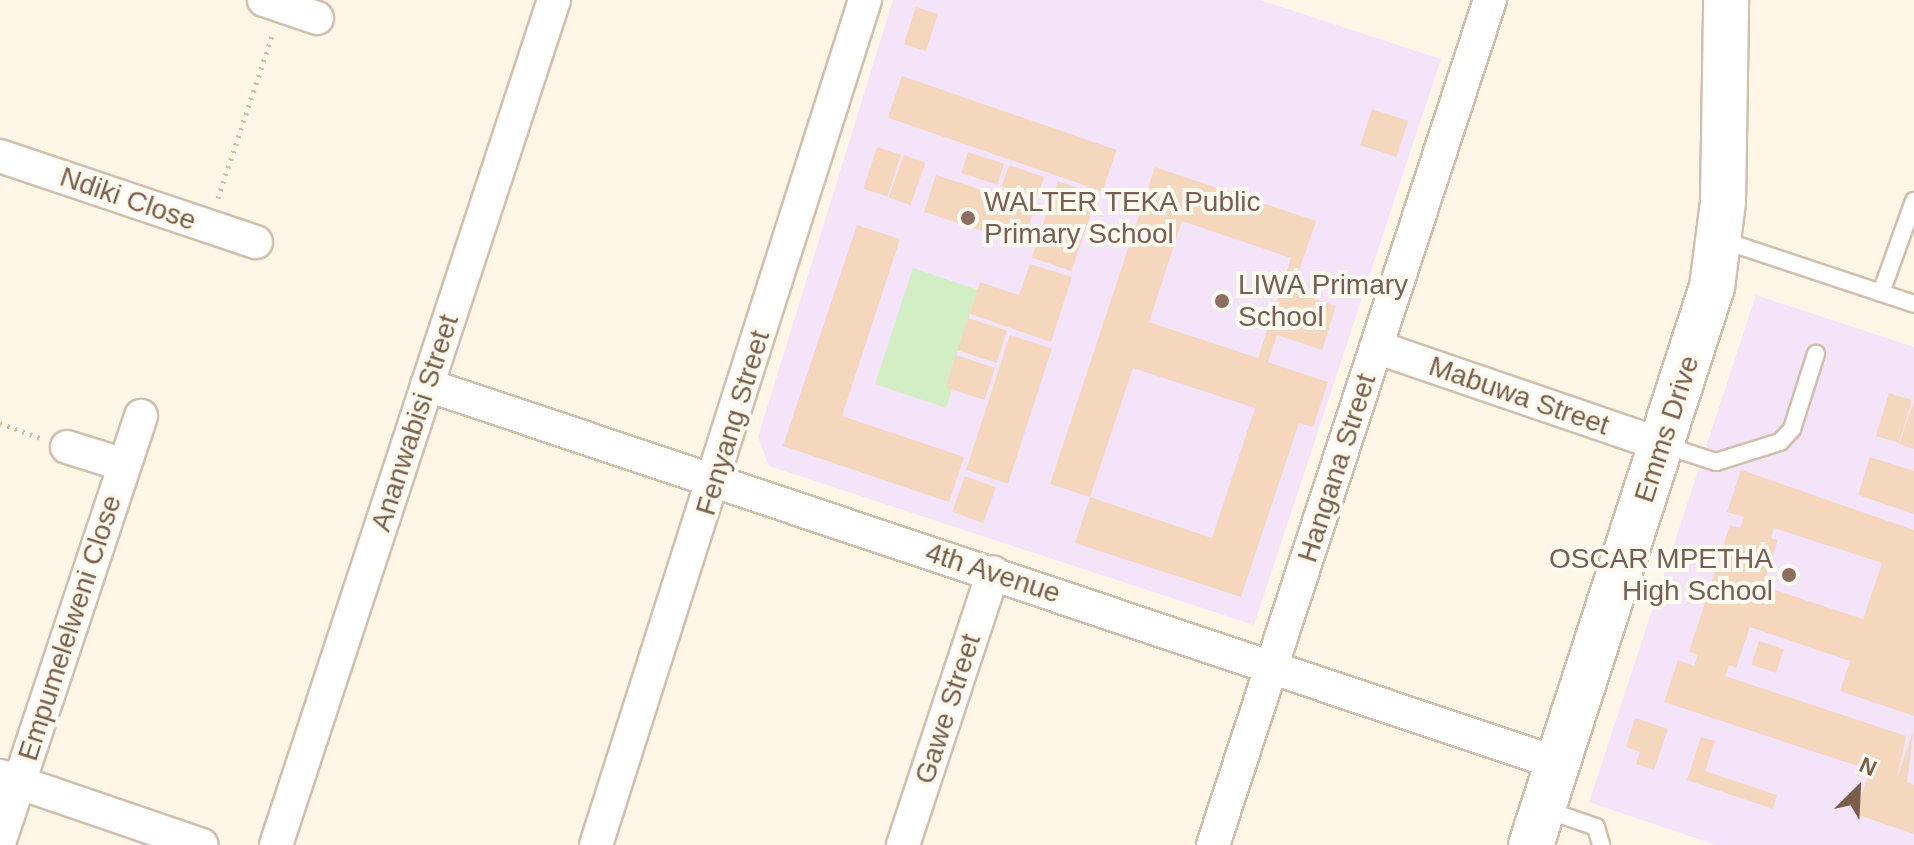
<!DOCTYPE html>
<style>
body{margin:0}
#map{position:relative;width:1914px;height:845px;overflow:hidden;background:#fef7e8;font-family:Arial,sans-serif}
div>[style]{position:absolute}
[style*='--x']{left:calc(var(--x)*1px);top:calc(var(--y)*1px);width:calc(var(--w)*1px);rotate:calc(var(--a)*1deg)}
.education>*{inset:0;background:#f4e4fa}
.green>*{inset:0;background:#d3edc5}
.building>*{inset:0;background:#f5d7be;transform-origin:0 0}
.path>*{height:5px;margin-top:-2.5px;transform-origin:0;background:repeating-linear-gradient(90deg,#dabaa0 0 2px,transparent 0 8px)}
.roads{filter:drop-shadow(2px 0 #d1bfac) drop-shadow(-2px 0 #d1bfac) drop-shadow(0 2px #d1bfac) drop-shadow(0 -2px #d1bfac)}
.lane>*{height:16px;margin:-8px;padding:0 8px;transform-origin:8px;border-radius:8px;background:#fff}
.street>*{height:32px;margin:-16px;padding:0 16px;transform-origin:16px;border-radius:16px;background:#fff}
.secondary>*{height:44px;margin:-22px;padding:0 22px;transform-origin:22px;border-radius:22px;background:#fff}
.dots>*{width:22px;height:22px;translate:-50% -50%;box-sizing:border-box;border:4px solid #fffaf0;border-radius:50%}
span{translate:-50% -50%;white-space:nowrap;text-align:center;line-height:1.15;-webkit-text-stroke:8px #fffaf0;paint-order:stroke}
.street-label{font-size:28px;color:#7a5e4a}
.education-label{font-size:28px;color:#785e54}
.left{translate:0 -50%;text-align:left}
.right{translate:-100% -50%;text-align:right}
.north{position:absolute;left:1818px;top:749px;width:80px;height:80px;-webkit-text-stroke:6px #fffaf0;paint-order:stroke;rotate:24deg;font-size:22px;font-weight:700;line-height:32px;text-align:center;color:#7a5e4a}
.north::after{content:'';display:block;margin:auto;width:28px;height:36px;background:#7a5e4a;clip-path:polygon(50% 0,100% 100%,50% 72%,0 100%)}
</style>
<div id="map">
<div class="education">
<div style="clip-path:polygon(893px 0,1260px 0,1441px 59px,1254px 625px,769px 466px,758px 437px)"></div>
<div style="clip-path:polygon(1756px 295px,1914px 347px,1914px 845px,1716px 845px,1589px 802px)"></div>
</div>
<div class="green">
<div style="clip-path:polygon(913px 268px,978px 290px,946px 386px,952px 389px,946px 408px,875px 384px)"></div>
</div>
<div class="building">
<div style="left:916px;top:7px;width:23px;height:39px;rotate:18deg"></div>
<div style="left:902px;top:76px;width:227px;height:44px;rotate:19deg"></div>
<div style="left:1372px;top:109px;width:38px;height:38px;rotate:18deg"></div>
<div style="left:877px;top:147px;width:25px;height:44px;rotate:18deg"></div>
<div style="left:968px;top:152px;width:38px;height:22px;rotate:18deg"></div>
<div style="left:904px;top:155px;width:23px;height:45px;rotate:20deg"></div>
<div style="left:1009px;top:165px;width:37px;height:23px;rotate:19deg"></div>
<div style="clip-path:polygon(evenodd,1155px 167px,1316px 221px,1292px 291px,1336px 306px,1322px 350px,1277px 335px,1268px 362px,1328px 382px,1313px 427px,1299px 423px,1241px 597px,1075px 543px,1090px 497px,1212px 538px,1255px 408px,1133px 368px,1090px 497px,1050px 484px,1155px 167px,1182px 221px,1291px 258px,1258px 358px,1149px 322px,1182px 221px)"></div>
<div style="left:936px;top:175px;width:104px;height:39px;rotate:18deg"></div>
<div style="left:1058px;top:181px;width:42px;height:81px;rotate:19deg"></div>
<div style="clip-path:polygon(857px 225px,900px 239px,842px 416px,964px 457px,949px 502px,783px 446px)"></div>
<div style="clip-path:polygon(1030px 264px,1072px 277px,1051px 342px,970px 314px,980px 282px,1019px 295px)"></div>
<div style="left:968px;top:318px;width:41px;height:34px;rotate:18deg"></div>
<div style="left:1010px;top:335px;width:44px;height:142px;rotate:18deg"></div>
<div style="left:956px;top:355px;width:41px;height:34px;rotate:18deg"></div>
<div style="left:1889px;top:393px;width:24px;height:45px;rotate:17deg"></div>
<div style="clip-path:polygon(1914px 402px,1914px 449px,1899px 444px)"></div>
<div style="clip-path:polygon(1870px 457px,1914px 471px,1914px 514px,1858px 495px)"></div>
<div style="clip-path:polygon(evenodd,1741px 470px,1914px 530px,1914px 716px,1840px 691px,1850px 661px,1750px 627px,1736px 668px,1729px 665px,1725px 676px,1906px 736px,1897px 779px,1914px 729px,1907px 782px,1914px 785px,1914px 834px,1855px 814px,1870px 770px,1664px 702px,1678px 660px,1694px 666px,1698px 655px,1689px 652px,1730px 525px,1740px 528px,1744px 517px,1727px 512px,1741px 470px,1774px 528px,1882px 563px,1863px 619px,1763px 586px,1778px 540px,1771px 538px,1774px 528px)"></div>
<div style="left:965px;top:476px;width:33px;height:38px;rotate:20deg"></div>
<div style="left:1759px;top:641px;width:26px;height:25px;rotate:18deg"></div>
<div style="clip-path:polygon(1635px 718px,1668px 729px,1654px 770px,1636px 764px,1640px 752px,1626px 747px)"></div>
<div style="clip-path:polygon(1701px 737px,1715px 741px,1705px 771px,1777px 795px,1773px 809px,1687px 780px)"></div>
</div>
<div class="path">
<div style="--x:218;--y:198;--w:174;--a:-71.6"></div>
<div style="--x:0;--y:423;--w:44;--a:20.1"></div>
</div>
<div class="roads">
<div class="lane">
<div style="--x:1722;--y:240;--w:202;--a:18.4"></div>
<div style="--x:1881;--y:293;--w:98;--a:-70.3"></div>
<div style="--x:1664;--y:445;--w:55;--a:18.1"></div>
<div style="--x:1716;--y:462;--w:67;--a:-17.4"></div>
<div style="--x:1780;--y:442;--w:18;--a:-47"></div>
<div style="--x:1792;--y:429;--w:79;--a:-72.3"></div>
<div style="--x:1544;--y:809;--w:55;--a:19.1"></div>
<div style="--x:1596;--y:827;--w:19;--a:74"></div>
</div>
<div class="street">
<div style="--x:264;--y:0;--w:56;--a:18.8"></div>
<div style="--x:0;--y:156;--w:270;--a:18.6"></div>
<div style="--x:1376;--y:347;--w:303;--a:18.9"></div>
<div style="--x:427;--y:385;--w:1192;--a:18.5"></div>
<div style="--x:67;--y:447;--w:60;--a:17.5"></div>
<div style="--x:0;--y:776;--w:213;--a:18.9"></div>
<div style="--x:0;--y:840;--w:447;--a:-71.6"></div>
<div style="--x:276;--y:845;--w:890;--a:-71.79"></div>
<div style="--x:596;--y:845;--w:887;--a:-72.34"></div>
<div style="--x:903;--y:845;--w:287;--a:-71.7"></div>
<div style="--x:1213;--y:845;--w:889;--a:-71.85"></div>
</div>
<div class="secondary">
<div style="--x:1531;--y:845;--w:587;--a:-72.03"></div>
<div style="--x:1712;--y:287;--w:86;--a:-82.6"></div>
<div style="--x:1723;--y:202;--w:202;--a:-89.1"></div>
</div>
</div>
<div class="dots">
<div style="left:968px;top:218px;background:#8d6e63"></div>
<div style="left:1222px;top:301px;background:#8d6e63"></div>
<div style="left:1789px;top:575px;background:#8d6e63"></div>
</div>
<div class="street-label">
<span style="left:128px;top:199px;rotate:19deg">Ndiki Close</span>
<span style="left:1519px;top:396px;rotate:19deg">Mabuwa Street</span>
<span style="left:415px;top:423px;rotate:-72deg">Ananwabisi Street</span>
<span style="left:733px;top:423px;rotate:-73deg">Fenyang Street</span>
<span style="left:1667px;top:429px;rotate:-72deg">Emms Drive</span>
<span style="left:1337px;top:468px;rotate:-72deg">Hangana Street</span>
<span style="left:993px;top:573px;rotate:18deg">4th Avenue</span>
<span style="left:70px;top:628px;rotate:-72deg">Empumelelweni Close</span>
<span style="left:948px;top:709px;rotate:-72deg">Gawe Street</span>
</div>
<div class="education-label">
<span class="left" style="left:984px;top:218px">WALTER TEKA Public<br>Primary School</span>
<span class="left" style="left:1238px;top:301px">LIWA Primary<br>School</span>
<span class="right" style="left:1773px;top:575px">OSCAR MPETHA<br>High School</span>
</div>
<div class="north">N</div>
</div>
